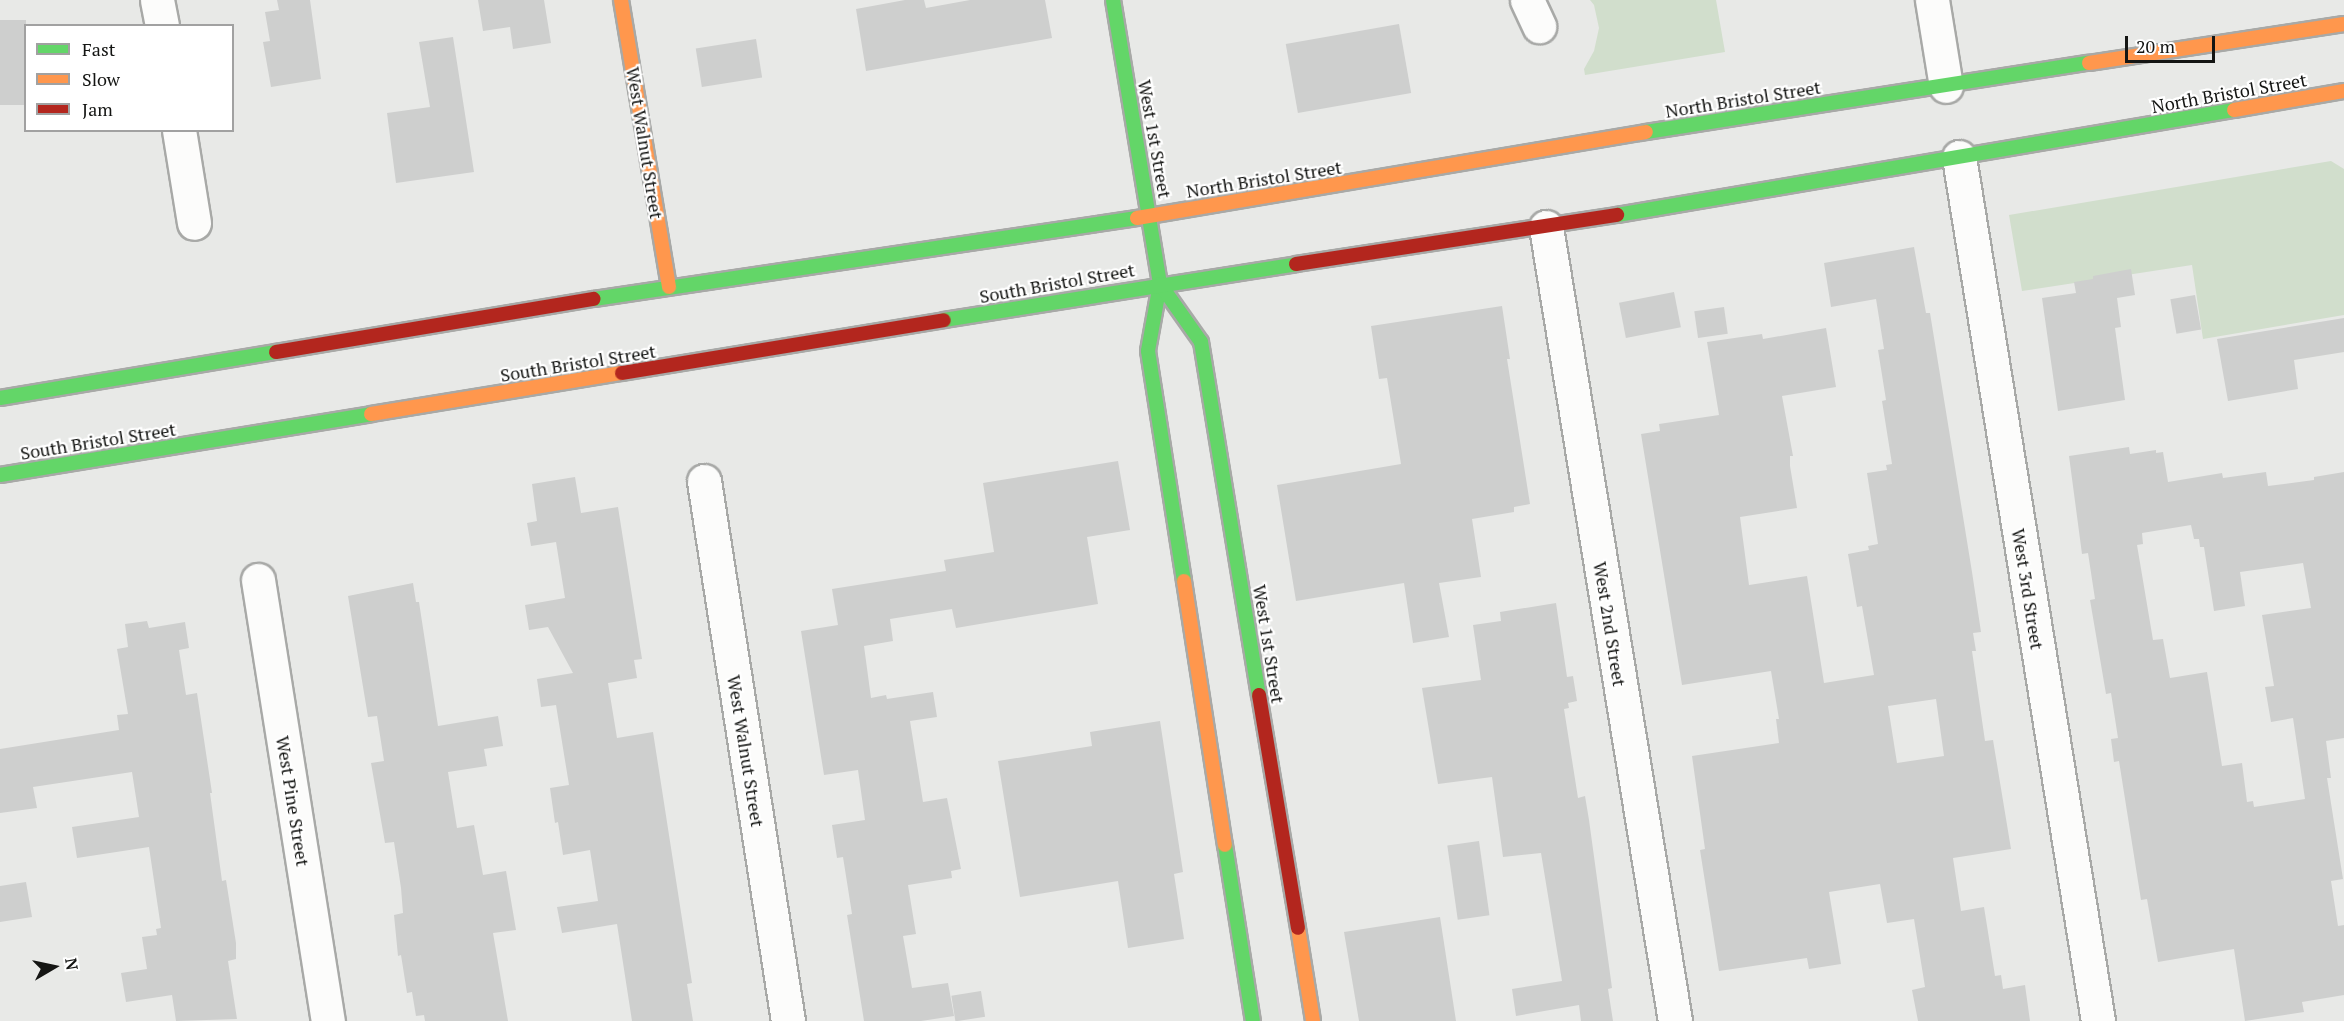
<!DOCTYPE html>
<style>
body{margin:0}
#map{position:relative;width:2344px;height:1021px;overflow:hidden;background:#e8e9e7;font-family:"PT Serif",serif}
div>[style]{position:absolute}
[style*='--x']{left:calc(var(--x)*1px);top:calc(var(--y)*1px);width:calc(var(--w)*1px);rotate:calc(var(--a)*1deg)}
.green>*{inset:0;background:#d1decc}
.building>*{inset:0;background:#cecfce;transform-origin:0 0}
.roads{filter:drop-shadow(2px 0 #a8a9a7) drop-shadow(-2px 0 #a8a9a7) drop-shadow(0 2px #a8a9a7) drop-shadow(0 -2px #a8a9a7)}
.street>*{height:33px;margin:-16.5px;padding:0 16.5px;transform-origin:16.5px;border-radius:16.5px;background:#fcfcfb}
.fast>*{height:14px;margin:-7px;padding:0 7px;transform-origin:7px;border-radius:7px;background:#63d668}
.slow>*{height:14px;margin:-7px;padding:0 7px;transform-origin:7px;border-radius:7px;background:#ff974d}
.jam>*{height:14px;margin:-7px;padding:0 7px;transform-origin:7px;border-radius:7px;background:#b3261e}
span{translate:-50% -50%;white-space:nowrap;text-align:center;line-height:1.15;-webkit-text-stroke:4.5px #fff;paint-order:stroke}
.street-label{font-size:18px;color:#141513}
.legend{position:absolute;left:24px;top:24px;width:210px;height:108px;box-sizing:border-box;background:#fff;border:2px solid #a1a1a1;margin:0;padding:8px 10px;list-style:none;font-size:18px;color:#141513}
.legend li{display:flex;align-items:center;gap:12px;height:30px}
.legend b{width:30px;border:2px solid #a1a1a1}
.north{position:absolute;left:24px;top:937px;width:60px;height:60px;-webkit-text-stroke:4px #fff;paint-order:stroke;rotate:81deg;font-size:16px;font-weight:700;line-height:24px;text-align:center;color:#141513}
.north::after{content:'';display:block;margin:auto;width:21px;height:27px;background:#141513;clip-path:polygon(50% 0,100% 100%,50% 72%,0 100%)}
.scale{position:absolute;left:2125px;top:36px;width:90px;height:27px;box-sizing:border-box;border:3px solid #141513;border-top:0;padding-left:8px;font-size:18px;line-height:21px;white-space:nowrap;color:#141513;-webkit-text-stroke:4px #fff;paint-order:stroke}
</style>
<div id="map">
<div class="green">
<div style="clip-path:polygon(1590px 0,1716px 0,1725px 52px,1585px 75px,1584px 69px,1594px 51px,1599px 28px,1594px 5px)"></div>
<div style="clip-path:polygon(2331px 161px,2344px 169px,2344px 315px,2203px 339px,2192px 265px,2022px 291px,2009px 215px)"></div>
</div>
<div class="building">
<div style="clip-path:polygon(277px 0,310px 0,321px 79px,271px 87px,263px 42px,270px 41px,265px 12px,279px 10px)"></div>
<div style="clip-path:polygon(478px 0,544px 0,551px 43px,513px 49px,510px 27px,483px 31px)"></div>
<div style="clip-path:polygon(905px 0,924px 0,926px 8px,970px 0,1045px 0,1052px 38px,866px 71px,856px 9px)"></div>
<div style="left:26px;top:20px;width:85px;height:26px;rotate:90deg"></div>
<div style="left:1399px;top:24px;width:70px;height:115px;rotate:80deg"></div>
<div style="clip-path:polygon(453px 37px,474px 172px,396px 183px,387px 113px,430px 107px,419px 42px)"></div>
<div style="left:756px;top:39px;width:39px;height:61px;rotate:81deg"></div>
<div style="clip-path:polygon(evenodd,1914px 247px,1926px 313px,1930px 313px,1972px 572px,1981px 632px,1973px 633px,1976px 651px,1972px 651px,1985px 741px,1993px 740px,2011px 849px,1953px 858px,1961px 911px,1984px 907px,1995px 976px,2001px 975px,2003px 989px,2025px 985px,2030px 1021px,1918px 1021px,1912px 990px,1925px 987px,1914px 919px,1887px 923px,1880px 884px,1829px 892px,1841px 964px,1809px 969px,1807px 958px,1719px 971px,1700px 850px,1705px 849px,1692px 756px,1779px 743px,1776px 719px,1779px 719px,1771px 671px,1682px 685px,1641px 434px,1660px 431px,1659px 424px,1719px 415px,1707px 342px,1762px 334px,1763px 339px,1826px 328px,1836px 387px,1782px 396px,1793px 456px,1790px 456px,1790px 466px,1797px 508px,1740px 517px,1749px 585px,1807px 576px,1824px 683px,1874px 675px,1862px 606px,1857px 607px,1848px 554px,1869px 550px,1868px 546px,1878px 544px,1867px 473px,1887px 470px,1886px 465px,1892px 464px,1882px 401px,1886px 400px,1878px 350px,1884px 349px,1876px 299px,1831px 307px,1824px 263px,1914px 247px,1936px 699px,1944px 756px,1897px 763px,1888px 706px,1936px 699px)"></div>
<div style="clip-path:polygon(2131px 269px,2135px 295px,2117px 298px,2121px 327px,2115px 328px,2125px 400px,2058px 411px,2042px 298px,2076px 293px,2074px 282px,2093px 279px,2093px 276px)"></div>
<div style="left:1674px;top:292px;width:36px;height:56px;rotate:79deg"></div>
<div style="left:2195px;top:295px;width:35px;height:25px;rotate:80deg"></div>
<div style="clip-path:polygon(1502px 306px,1510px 359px,1507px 359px,1530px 504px,1514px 507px,1514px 512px,1472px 519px,1481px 577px,1439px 583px,1449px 637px,1413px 643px,1404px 583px,1296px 601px,1277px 485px,1401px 464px,1387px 378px,1379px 379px,1371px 326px)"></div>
<div style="left:1724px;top:307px;width:27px;height:30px;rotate:82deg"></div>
<div style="clip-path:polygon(2344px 318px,2344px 352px,2294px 360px,2298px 389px,2228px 401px,2217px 339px)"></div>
<div style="clip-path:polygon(evenodd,2129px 447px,2130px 454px,2156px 450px,2156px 453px,2163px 452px,2168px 482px,2222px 473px,2223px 478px,2266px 472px,2268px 486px,2314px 480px,2314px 477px,2344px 472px,2344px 738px,2326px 741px,2331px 778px,2327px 778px,2343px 879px,2331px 881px,2338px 926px,2344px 925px,2344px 995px,2302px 1002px,2304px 1012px,2245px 1021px,2234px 949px,2158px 962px,2147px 899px,2141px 900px,2119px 761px,2114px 762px,2111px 739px,2118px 738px,2111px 693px,2106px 694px,2090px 600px,2095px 599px,2088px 553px,2082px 554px,2069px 456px,2129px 447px,2191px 525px,2194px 539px,2199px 539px,2200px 547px,2204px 547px,2214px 611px,2245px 606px,2240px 572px,2303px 563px,2311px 608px,2262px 615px,2274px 686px,2265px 687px,2271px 722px,2293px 718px,2305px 799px,2254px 807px,2253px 801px,2247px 802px,2242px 763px,2222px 766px,2207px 672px,2170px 678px,2163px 639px,2153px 640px,2137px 545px,2143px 544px,2142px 533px,2191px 525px)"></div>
<div style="clip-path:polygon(1118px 461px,1130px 530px,1087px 537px,1098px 604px,956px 628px,952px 609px,890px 619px,893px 641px,864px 646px,871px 698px,886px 695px,887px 699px,933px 692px,937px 717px,910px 721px,923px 802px,947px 798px,961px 869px,951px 871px,952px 878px,908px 885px,916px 934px,903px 936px,912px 988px,948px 983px,954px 1016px,921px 1021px,864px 1021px,847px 915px,852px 914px,843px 857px,837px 858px,832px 825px,865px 820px,858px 770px,824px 775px,801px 631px,838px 625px,832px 589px,946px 571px,944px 560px,994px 552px,983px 483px)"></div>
<div style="clip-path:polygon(575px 477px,581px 513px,618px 507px,642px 659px,634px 660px,637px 678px,608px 683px,617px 738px,653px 732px,692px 983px,687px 984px,693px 1021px,632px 1021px,617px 924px,562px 933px,557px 907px,598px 901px,590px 850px,563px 855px,558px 822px,555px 823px,550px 788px,569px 785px,556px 705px,541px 707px,537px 679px,573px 673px,548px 627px,529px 630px,525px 605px,565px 598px,556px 542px,531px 546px,527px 523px,537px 521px,532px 484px)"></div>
<div style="clip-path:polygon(413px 583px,416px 602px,419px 602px,438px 726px,498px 716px,503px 746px,484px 749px,487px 766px,448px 772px,457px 828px,474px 825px,483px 875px,506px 871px,516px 930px,493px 933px,508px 1021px,425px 1021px,424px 1015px,416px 1016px,412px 992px,407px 993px,401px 955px,398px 956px,394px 915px,403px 913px,401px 888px,394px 842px,385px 843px,371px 763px,384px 761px,377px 716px,368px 717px,348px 596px)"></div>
<div style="clip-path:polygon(1556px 603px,1567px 677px,1573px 676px,1577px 701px,1568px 703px,1569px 708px,1564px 709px,1578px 798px,1585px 796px,1589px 820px,1612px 988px,1608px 989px,1613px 1021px,1581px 1021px,1579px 1005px,1516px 1016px,1512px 989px,1562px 981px,1541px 853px,1503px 857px,1492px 777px,1438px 784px,1422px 688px,1481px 680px,1473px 625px,1501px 621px,1500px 612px)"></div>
<div style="clip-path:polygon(147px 621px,149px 628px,185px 622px,189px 648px,179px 650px,186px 695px,197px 693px,212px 793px,210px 793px,222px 881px,226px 880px,236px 943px,236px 959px,228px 961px,237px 1019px,176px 1021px,172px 995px,126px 1002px,121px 973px,147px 969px,142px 937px,157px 935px,156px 929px,161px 928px,149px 847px,77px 858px,72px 827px,139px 817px,132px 772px,33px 787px,37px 808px,0 813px,0 749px,119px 730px,117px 715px,128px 714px,117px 649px,128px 647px,125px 624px)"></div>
<div style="clip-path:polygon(1160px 721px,1183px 872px,1174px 874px,1184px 939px,1128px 948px,1118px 881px,1020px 897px,998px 761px,1092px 746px,1090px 732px)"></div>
<div style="left:1479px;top:841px;width:75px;height:32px;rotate:82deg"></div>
<div style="clip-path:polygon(26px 882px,32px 917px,0 922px,0 886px)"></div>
<div style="clip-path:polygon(1440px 917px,1456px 1021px,1359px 1021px,1344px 932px)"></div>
<div style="left:981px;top:991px;width:26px;height:30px;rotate:81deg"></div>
</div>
<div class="roads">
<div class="street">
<div style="--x:157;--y:0;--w:26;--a:79"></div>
<div style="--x:1527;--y:0;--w:29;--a:65"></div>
<div style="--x:1932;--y:0;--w:87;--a:80.8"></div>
<div style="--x:179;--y:130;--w:94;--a:80.8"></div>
<div style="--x:1959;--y:157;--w:875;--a:80.86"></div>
<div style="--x:1546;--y:227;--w:804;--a:80.77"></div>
<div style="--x:704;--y:481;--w:546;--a:81.16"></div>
<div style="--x:258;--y:580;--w:447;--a:81"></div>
</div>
<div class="fast">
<div style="--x:1113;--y:0;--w:288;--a:80.6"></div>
<div style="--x:1160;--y:284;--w:68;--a:100.2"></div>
<div style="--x:1148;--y:351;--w:233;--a:81.1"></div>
<div style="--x:1646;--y:132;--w:448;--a:-8.9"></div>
<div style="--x:1617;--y:215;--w:626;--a:-9.66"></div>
<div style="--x:1160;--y:284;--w:71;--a:54.7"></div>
<div style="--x:1201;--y:342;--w:358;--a:80.7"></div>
<div style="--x:594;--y:299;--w:549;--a:-8.48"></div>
<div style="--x:944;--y:320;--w:356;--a:-9"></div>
<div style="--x:0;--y:398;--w:280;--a:-9.5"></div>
<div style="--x:0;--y:475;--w:376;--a:-9.3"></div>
<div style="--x:1225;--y:845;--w:178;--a:81"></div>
</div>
<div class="slow">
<div style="--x:621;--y:0;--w:291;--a:80.5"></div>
<div style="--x:2089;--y:63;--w:258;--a:-8.7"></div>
<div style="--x:2234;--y:110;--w:112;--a:-9.8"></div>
<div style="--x:1137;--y:218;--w:516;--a:-9.59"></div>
<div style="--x:371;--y:414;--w:254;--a:-9.3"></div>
<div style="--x:1184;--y:581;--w:267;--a:81.2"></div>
<div style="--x:1298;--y:928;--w:94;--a:80.8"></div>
</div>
<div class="jam">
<div style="--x:1296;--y:264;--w:325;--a:-8.7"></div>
<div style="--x:276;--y:352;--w:322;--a:-9.5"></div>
<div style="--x:622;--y:373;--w:326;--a:-9.3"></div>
<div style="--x:1259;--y:695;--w:236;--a:80.5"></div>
</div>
</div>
<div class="street-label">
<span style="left:2229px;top:93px;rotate:-10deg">North Bristol Street</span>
<span style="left:1743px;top:99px;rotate:-9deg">North Bristol Street</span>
<span style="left:1155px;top:139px;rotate:80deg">West 1st Street</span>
<span style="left:645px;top:143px;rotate:81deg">West Walnut Street</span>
<span style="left:1264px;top:179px;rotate:-9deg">North Bristol Street</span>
<span style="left:1057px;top:283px;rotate:-10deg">South Bristol Street</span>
<span style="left:578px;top:363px;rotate:-9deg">South Bristol Street</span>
<span style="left:98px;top:441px;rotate:-9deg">South Bristol Street</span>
<span style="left:2028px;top:589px;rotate:81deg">West 3rd Street</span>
<span style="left:1610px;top:624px;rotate:81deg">West 2nd Street</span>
<span style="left:1269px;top:644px;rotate:81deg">West 1st Street</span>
<span style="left:746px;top:751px;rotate:81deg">West Walnut Street</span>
<span style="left:293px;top:801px;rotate:81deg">West Pine Street</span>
</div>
<ul class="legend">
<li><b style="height:8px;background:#63d668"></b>Fast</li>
<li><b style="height:8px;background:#ff974d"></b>Slow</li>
<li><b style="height:8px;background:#b3261e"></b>Jam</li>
</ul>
<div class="north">N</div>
<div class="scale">20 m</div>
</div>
